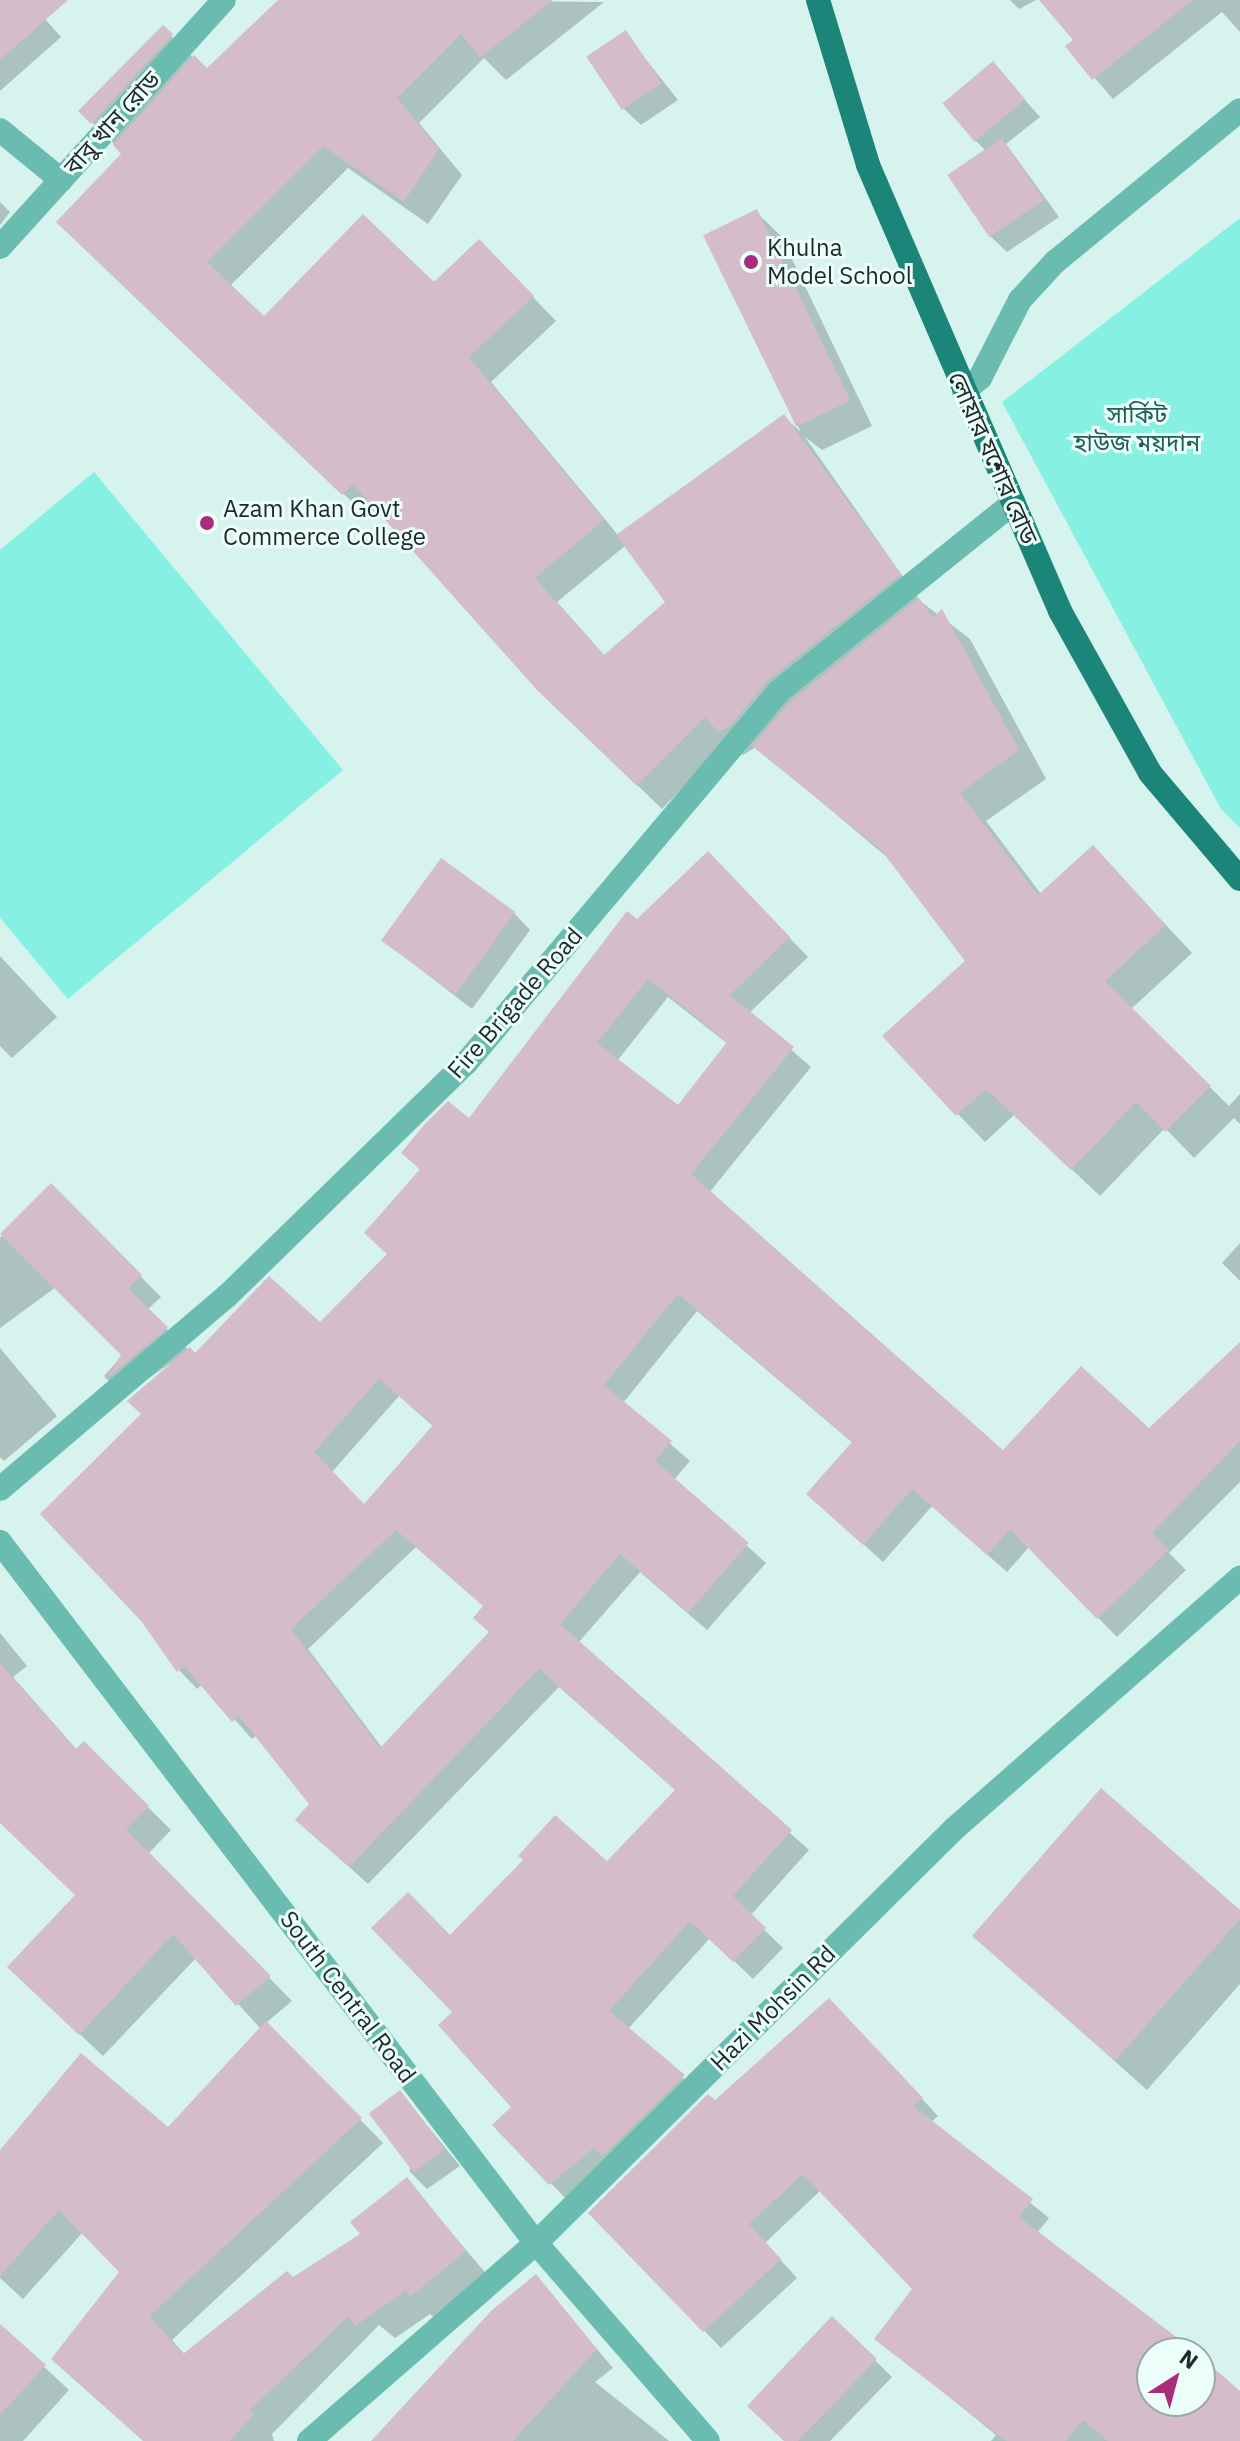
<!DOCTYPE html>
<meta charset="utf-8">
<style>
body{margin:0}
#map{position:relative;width:1240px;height:2441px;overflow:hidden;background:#d6f3ee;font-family:"IBM Plex Sans","Noto Sans Bengali",sans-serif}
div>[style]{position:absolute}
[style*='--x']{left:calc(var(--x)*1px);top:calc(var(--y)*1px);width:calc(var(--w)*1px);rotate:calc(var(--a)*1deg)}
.green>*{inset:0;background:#86f1e2}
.shadow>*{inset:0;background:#0003}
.building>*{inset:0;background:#d4bcc8;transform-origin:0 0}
.minor>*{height:24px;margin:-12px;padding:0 12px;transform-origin:12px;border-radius:12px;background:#6bbcb0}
.major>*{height:24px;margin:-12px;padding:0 12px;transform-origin:12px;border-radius:12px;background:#1b857a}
.dots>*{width:22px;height:22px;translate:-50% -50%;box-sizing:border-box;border:4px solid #ecfefa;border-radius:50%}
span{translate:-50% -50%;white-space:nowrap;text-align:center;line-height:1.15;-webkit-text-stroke:6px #ecfefa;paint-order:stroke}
.street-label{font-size:24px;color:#1f2a28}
.poi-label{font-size:24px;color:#1f2a28}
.left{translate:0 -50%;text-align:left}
.park-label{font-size:24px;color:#255e56}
.north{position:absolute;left:1136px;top:2337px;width:80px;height:80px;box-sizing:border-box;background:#ecfefa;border:2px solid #9aa9a6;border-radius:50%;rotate:36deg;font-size:22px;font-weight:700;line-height:32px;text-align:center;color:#1f2a28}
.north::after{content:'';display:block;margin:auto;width:28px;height:36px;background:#aa2c7c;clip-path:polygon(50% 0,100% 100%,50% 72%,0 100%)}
</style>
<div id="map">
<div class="green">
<div style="clip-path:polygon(1240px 218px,1240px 828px,1221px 809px,1002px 402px)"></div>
<div style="clip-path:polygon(94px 472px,343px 770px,68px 999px,0 918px,0 550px)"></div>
</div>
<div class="shadow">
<div style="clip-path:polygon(0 0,28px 0,61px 37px,0 91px)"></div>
<div style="clip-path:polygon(evenodd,331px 0,604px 2px,506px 80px,484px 58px,419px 123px,462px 175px,428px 224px,348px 168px,230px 286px,265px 319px,503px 266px,556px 321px,491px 382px,618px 535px,784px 417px,801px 432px,705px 237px,756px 212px,781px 236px,872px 426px,822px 450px,805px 437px,920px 601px,970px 639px,1046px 779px,986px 821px,1041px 894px,1093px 847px,1192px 953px,1131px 1009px,1229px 1106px,1240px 1094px,1240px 1124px,1234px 1118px,1194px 1158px,1165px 1128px,1100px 1196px,1014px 1115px,985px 1142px,958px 1114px,967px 962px,894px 863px,756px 747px,743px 755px,729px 740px,662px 809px,564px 714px,377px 508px,368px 517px,82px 246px,124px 154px,81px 111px,163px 28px,207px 71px,331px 0,626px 545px,668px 602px,605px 656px,557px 602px,626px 545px)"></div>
<div style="clip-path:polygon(1010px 0,1036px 0,1019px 9px)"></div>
<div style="clip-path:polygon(1042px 0,1240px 0,1240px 32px,1222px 12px,1113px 99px,1068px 47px,1076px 40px)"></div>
<div style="clip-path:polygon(625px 33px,678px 100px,641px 125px,624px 109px)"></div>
<div style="clip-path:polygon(993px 64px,1040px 117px,1006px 144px,1059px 217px,1007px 252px,990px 236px,986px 151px,975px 140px)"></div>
<div style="clip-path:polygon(0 202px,10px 212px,0 225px)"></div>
<div style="clip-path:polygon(evenodd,727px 873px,808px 957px,749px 1013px,811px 1067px,709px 1193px,1003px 1452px,1149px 1431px,1240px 1344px,1240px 1482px,1169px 1553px,1186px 1570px,1117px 1637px,1029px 1547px,1007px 1572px,932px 1506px,883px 1562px,828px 1512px,854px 1444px,697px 1311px,623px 1403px,690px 1461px,674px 1480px,766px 1563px,707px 1630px,640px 1572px,578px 1643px,809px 1850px,750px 1916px,783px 1948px,753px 1979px,710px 1938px,628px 2029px,702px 2095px,569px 2202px,495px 2125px,514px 2107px,455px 2012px,451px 1938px,607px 1864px,677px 1791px,559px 1687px,368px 1884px,298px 1820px,312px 1804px,257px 1735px,252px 1739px,203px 1684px,197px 1689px,179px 1670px,144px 1414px,187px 1352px,123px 1396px,104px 1376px,123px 1355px,56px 1287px,0 1328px,0 1238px,51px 1186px,161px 1297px,147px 1310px,195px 1356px,320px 1325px,389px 1255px,421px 1171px,404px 1153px,469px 1121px,637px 922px,727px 873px,668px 997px,728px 1044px,678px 1108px,617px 1061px,668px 997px,727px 873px,399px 1396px,434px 1427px,364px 1506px,332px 1472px,399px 1396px,727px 873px,416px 1547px,485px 1607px,490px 1633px,383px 1749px,308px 1649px,416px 1547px)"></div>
<div style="clip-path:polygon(514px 913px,530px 930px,472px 1009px,384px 941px)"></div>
<div style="clip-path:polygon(0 956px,57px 1017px,12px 1058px,0 1046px)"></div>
<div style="clip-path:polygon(1240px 1243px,1240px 1281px,1222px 1263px)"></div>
<div style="clip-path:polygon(0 1348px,57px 1416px,4px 1461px,0 1457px)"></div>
<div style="clip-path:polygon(0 1633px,27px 1666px,13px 1677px,77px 1750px,84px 1744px,171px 1830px,148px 1854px,292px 2001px,266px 2023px,383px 2143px,172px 2340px,185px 2355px,362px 2234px,407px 2180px,488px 2276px,435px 2318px,430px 2314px,395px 2338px,379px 2325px,272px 2434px,274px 2441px,143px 2441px,122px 2272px,83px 2232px,23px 2299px,0 2278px,0 2153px,169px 2130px,261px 2029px,196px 1958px,103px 2056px,33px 1990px,77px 1896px,0 1821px)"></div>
<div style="clip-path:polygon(1240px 1912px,1240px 1984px,1147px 2090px,975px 1936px)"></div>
<div style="clip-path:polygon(847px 2018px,938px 2116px,931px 2122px,1049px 2218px,1037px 2233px,1194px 2353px,1152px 2353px,1152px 2401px,1200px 2401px,1200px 2359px,1240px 2394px,1240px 2441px,991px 2441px,996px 2435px,877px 2338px,915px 2289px,821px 2190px,765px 2243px,797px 2278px,721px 2348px,590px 2213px,715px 2103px)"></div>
<div style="clip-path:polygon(400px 2092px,460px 2166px,427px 2189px,410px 2172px)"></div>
<div style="clip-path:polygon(536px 2277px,613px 2368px,595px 2382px,669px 2441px,373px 2441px)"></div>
<div style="clip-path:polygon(832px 2318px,892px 2377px,830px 2441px,786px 2441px)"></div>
<div style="clip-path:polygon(0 2326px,69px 2390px,23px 2441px,0 2441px)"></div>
</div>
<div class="building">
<div style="clip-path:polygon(0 0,68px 0,0 60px)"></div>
<div style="clip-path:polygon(278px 0,553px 0,480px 58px,461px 34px,397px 98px,439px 149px,404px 202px,323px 146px,207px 262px,264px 316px,363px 214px,434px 282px,479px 239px,534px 296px,469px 357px,604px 520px,535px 578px,604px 655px,665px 602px,616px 535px,784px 414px,901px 574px,768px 680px,729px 727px,718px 732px,705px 717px,637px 786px,538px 691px,353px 484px,342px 495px,56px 222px,121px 154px,113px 145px,194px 55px,207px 68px)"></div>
<div style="clip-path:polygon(1039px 0,1193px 0,1092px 80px,1065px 46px,1073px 40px)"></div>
<div style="clip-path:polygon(163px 25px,173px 34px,91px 124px,78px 111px)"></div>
<div style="left:626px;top:30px;width:64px;height:48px;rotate:56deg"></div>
<div style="left:993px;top:61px;width:50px;height:66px;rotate:50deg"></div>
<div style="left:1002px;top:138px;width:75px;height:66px;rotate:56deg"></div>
<div style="left:757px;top:209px;width:213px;height:60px;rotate:64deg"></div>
<div style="clip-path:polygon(919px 598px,933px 617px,942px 609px,1019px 750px,960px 793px,1038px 895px,1093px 845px,1166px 925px,1105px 981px,1211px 1086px,1165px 1132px,1136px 1102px,1071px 1170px,986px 1089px,956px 1116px,882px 1036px,965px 961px,882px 851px,752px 746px,789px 703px)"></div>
<div style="clip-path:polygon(evenodd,708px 851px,790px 937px,730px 995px,794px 1047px,691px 1174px,1003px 1450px,1081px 1366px,1149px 1428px,1240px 1342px,1240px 1441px,1152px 1533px,1169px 1550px,1097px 1619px,1010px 1529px,987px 1555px,912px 1489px,863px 1545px,806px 1494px,852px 1442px,678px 1294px,604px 1385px,672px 1441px,655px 1461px,749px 1543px,688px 1613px,620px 1554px,560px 1624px,792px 1830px,733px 1896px,766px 1928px,733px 1962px,690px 1921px,609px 2011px,685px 2075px,602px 2156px,594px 2148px,549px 2185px,492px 2125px,511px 2107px,438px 2025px,452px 2012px,371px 1928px,408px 1892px,450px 1935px,523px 1860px,518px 1856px,555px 1815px,607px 1861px,675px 1790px,539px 1669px,349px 1867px,295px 1820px,309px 1804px,239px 1716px,232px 1722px,184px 1666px,177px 1672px,141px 1621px,40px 1514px,141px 1414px,127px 1401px,190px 1347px,195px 1353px,269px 1276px,320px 1322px,387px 1254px,364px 1233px,420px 1169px,401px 1153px,424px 1125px,448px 1101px,469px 1118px,627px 911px,637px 919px,708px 851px,648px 979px,727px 1042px,678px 1105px,597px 1043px,648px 979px,708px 851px,379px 1379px,433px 1425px,364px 1504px,314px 1452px,379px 1379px,708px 851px,396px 1530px,483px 1606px,473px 1618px,489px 1632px,380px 1748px,291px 1629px,396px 1530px)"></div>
<div style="left:441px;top:858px;width:92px;height:102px;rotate:36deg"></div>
<div style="clip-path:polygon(51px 1183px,142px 1275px,128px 1289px,168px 1327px,105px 1380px,121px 1355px,0 1234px)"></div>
<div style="clip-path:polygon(0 1663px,76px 1749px,84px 1741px,149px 1806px,126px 1829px,271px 1976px,236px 2006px,173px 1934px,79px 2035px,7px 1967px,75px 1895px,0 1823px)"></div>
<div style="clip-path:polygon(1101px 1788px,1240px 1910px,1240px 1919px,1115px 2061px,972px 1936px)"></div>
<div style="clip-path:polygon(829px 1998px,923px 2098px,913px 2106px,1033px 2199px,1019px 2217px,1197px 2353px,1152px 2353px,1152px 2401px,1200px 2401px,1200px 2356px,1240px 2391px,1240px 2441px,1108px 2441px,1083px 2420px,1066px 2441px,1006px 2441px,874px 2339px,912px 2289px,803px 2174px,749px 2224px,781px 2259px,703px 2332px,588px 2213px,708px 2094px,715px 2100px)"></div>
<div style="clip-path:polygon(266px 2021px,362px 2118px,150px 2316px,183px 2354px,287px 2271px,293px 2277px,360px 2234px,350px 2222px,407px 2177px,466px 2251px,410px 2297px,406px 2291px,355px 2326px,349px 2316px,250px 2410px,254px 2414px,230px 2441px,143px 2441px,51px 2359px,119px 2272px,59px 2210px,0 2276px,0 2150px,81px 2053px,168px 2127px)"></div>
<div style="left:400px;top:2090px;width:74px;height:39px;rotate:53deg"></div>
<div style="clip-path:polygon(536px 2274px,597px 2349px,513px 2441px,371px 2441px,492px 2310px)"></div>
<div style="clip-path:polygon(832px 2316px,877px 2359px,798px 2441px,784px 2441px,747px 2406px)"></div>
<div style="clip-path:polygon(0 2324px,46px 2365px,0 2415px)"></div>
</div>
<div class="minor">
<div style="--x:0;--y:130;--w:79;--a:39.3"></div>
<div style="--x:0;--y:247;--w:333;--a:-47.8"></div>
<div style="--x:964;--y:391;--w:21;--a:-39"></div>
<div style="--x:980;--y:378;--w:88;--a:-62.9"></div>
<div style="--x:1020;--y:300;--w:52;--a:-47.4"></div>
<div style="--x:1055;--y:262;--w:239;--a:-39.4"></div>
<div style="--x:0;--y:1489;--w:298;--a:-40.4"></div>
<div style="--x:227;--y:1296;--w:334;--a:-44.3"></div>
<div style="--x:466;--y:1063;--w:485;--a:-49.9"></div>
<div style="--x:778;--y:692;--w:302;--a:-38.8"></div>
<div style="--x:0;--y:1542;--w:882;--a:52.6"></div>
<div style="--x:536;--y:2243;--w:262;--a:49"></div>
<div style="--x:309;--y:2441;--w:301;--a:-41.1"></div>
<div style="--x:536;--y:2243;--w:588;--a:-44.72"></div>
<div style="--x:954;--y:1829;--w:381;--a:-41.3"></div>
</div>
<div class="major">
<div style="--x:818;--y:0;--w:172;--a:73.1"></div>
<div style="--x:868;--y:165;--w:486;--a:66.7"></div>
<div style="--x:1060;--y:611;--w:185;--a:60.9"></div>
<div style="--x:1150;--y:773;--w:139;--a:49.7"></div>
</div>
<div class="dots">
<div style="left:751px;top:262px;background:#aa2c7c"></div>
<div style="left:207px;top:523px;background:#aa2c7c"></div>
</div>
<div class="street-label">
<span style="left:112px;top:123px;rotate:-48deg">বাবু খান রোড</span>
<span style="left:993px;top:458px;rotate:66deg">লোয়ার যশোর রোড</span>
<span style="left:515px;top:1003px;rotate:-49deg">Fire Brigade Road</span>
<span style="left:348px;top:1997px;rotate:53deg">South Central Road</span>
<span style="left:773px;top:2008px;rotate:-45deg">Hazi Mohsin Rd</span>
</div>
<div class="poi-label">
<span class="left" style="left:767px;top:262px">Khulna<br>Model School</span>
<span class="left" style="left:223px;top:523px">Azam Khan Govt<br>Commerce College</span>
</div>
<div class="park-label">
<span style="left:1137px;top:429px">সার্কিট<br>হাউজ ময়দান</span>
</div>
<div class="north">N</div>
</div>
